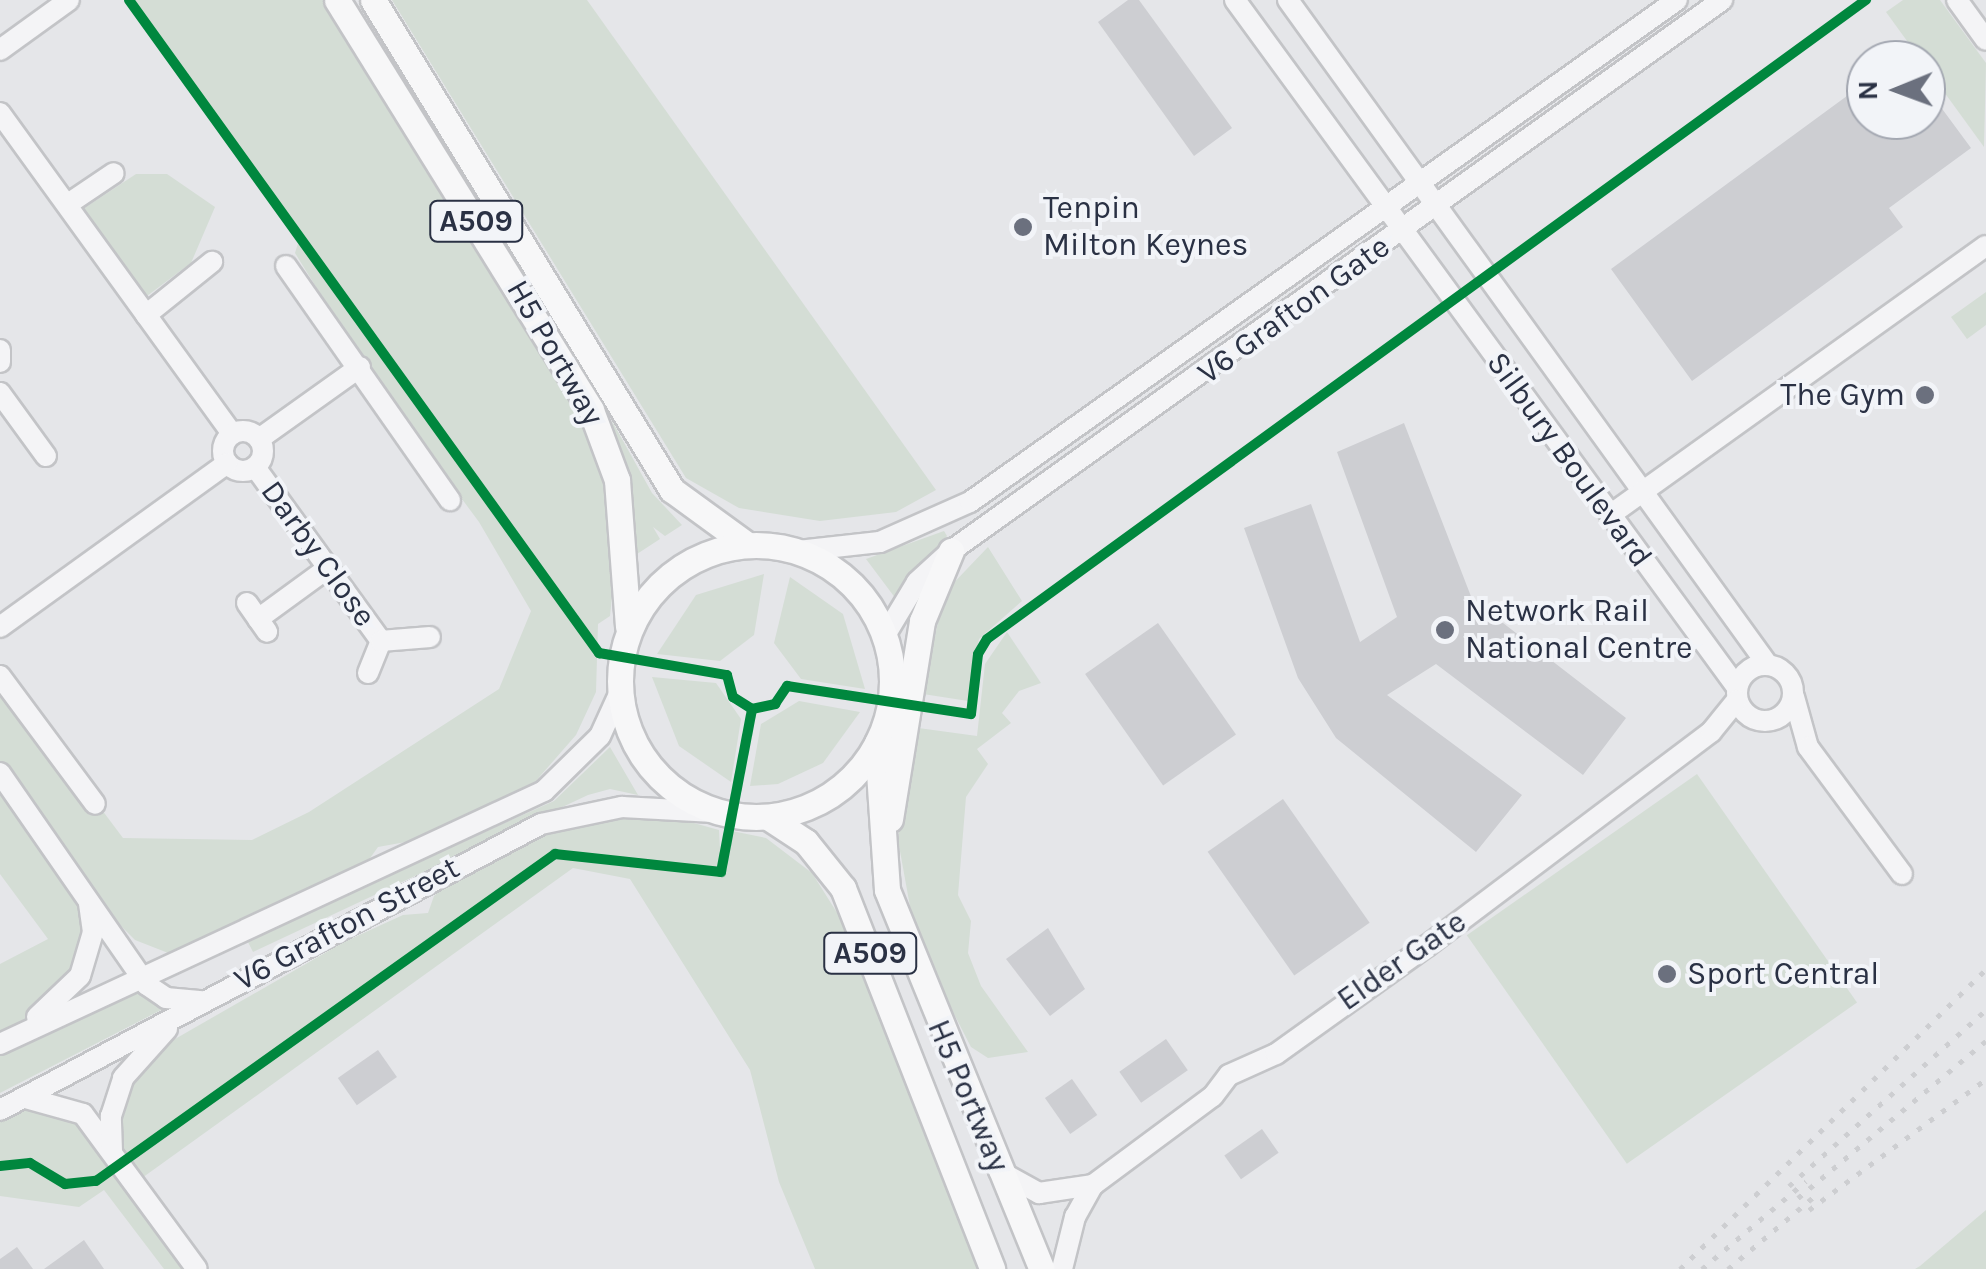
<!DOCTYPE html>
<style>
body{margin:0}
#map{position:relative;width:1986px;height:1269px;overflow:hidden;background:#e5e6e9;font-family:Karla,sans-serif}
div>[style]{position:absolute}
[style*='--x']{left:calc(var(--x)*1px);top:calc(var(--y)*1px);width:calc(var(--w)*1px);rotate:calc(var(--a)*1deg)}
.green>*{inset:0;background:#d4ddd5;transform-origin:0 0}
.building>*{inset:0;background:#cdced2;transform-origin:0 0}
.roads{filter:drop-shadow(2px 0 #c3c4c7) drop-shadow(-2px 0 #c3c4c7) drop-shadow(0 2px #c3c4c7) drop-shadow(0 -2px #c3c4c7)}
.minor>*{height:20px;margin:-10px;padding:0 10px;transform-origin:10px;border-radius:10px;background:#f4f4f6}
.minor>.ring{margin:-10px;padding:0;box-sizing:content-box;background:none;border:20px solid #f4f4f6;border-radius:50%}
.major>*{height:25px;margin:-12.5px;padding:0 12.5px;transform-origin:12.5px;border-radius:12.5px;background:#f7f7f8}
.major>.ring{margin:-12.5px;padding:0;box-sizing:content-box;background:none;border:25px solid #f7f7f8;border-radius:50%}
.rail>*{height:5px;margin-top:-2.5px;transform-origin:0;background:repeating-linear-gradient(90deg,#cdced1 0 5px,transparent 0 15px)}
.cycleway>*{height:10px;margin:-5px;padding:0 5px;transform-origin:5px;border-radius:5px;background:#00873e}
.dots>*{width:28px;height:28px;translate:-50% -50%;box-sizing:border-box;border:5px solid #f2f4f8;border-radius:50%}
span{translate:-50% -50%;white-space:nowrap;text-align:center;line-height:1.15;-webkit-text-stroke:8px #f2f4f8;paint-order:stroke}
.shield-label span{padding:2px 8px;background:#f2f4f8;border:2px solid;border-radius:8px;-webkit-text-stroke-width:0}
.shield-label{font-size:30px;color:#2a3144;font-weight:700}
.poi-label{font-size:32px;color:#2a3144}
.left{translate:0 -50%;text-align:left}
.right{translate:-100% -50%;text-align:right}
.street-label{font-size:32px;color:#2a3144}
.north{position:absolute;left:1846px;top:40px;width:100px;height:100px;box-sizing:border-box;background:#f2f4f8;border:2px solid #a2a6b0;border-radius:50%;rotate:269deg;font-size:28px;font-weight:700;line-height:40px;text-align:center;color:#2a3144}
.north::after{content:'';display:block;margin:auto;width:35px;height:45px;background:#6b707e;clip-path:polygon(50% 0,100% 100%,50% 72%,0 100%)}
</style>
<div id="map">
<div class="green">
<div style="clip-path:polygon(129px 0,337px 0,584px 418px,607px 484px,615px 568px,610px 616px,598px 624px,596px 692px,576px 735px,514px 806px,450px 834px,378px 847px,355px 879px,181px 958px,135px 940px,114px 919px,87px 928px,80px 976px,0 1044px,0 964px,48px 939px,0 874px,0 674px,123px 838px,252px 840px,309px 812px,499px 689px,531px 611px,479px 522px,373px 379px,295px 253px,299px 240px)"></div>
<div style="clip-path:polygon(392px 0,587px 0,936px 490px,896px 512px,820px 521px,739px 508px,686px 478px)"></div>
<div style="clip-path:polygon(1903px 0,1940px 0,1986px 63px,1984px 147px,1886px 12px)"></div>
<div style="clip-path:polygon(136px 174px,167px 174px,215px 207px,191px 263px,147px 296px,83px 209px)"></div>
<div style="clip-path:polygon(1986px 292px,1986px 325px,1967px 339px,1951px 317px)"></div>
<div style="clip-path:polygon(612px 421px,652px 493px,682px 525px,665px 536px,653px 527px,660px 539px,637px 554px)"></div>
<div style="clip-path:polygon(944px 531px,947px 536px,896px 599px,866px 559px)"></div>
<div style="clip-path:polygon(988px 547px,1022px 601px,979px 639px,968px 701px,923px 694px,944px 593px)"></div>
<div style="clip-path:polygon(764px 574px,754px 635px,720px 661px,657px 654px,696px 595px)"></div>
<div style="clip-path:polygon(790px 577px,843px 614px,865px 689px,801px 679px,774px 643px)"></div>
<div style="clip-path:polygon(1007px 632px,1041px 683px,1019px 691px,1002px 713px,1011px 723px,977px 749px,988px 764px,966px 797px,958px 895px,971px 921px,968px 953px,981px 986px,1028px 1052px,988px 1058px,971px 1047px,935px 977px,911px 912px,898px 840px,911px 727px,977px 736px,985px 664px)"></div>
<div style="clip-path:polygon(652px 677px,716px 683px,741px 719px,731px 782px,679px 746px)"></div>
<div style="clip-path:polygon(799px 701px,860px 712px,823px 763px,778px 784px,750px 786px,761px 724px)"></div>
<div style="clip-path:polygon(610px 747px,638px 795px,610px 789px,588px 795px,253px 952px,246px 938px,554px 801px)"></div>
<div style="left:1697px;top:774px;width:279px;height:281px;rotate:55deg"></div>
<div style="clip-path:polygon(643px 809px,719px 830px,721px 868px,732px 831px,766px 838px,812px 873px,882px 984px,982px 1269px,815px 1269px,779px 1182px,750px 1070px,630px 879px,573px 868px,135px 1183px,197px 1269px,164px 1269px,104px 1190px,79px 1207px,0 1196px,0 1110px,52px 1099px,111px 1152px,135px 1062px,344px 942px,403px 915px,428px 913px,434px 896px,478px 856px,541px 824px)"></div>
<div style="clip-path:polygon(131px 991px,167px 1007px,0 1093px,0 1055px)"></div>
<div style="clip-path:polygon(1986px 1210px,1986px 1269px,1915px 1269px,1920px 1266px)"></div>
</div>
<div class="building">
<div style="clip-path:polygon(1128px 0,1139px 0,1232px 128px,1194px 156px,1098px 22px)"></div>
<div style="clip-path:polygon(1866px 82px,1866px 120px,1926px 120px,1926px 87px,1971px 148px,1889px 208px,1903px 227px,1692px 381px,1611px 269px)"></div>
<div style="clip-path:polygon(1404px 423px,1472px 599px,1626px 718px,1583px 775px,1436px 664px,1387px 695px,1522px 795px,1476px 852px,1336px 738px,1298px 678px,1244px 528px,1311px 504px,1360px 642px,1397px 617px,1337px 452px)"></div>
<div style="left:1158px;top:623px;width:136px;height:89px;rotate:55deg"></div>
<div style="left:1283px;top:799px;width:151px;height:92px;rotate:55deg"></div>
<div style="clip-path:polygon(1048px 928px,1085px 989px,1050px 1016px,1006px 959px)"></div>
<div style="left:1166px;top:1039px;width:38px;height:57px;rotate:55deg"></div>
<div style="left:378px;top:1050px;width:33px;height:49px;rotate:55deg"></div>
<div style="left:1072px;top:1079px;width:44px;height:33px;rotate:55deg"></div>
<div style="left:1262px;top:1129px;width:29px;height:46px;rotate:55deg"></div>
<div style="clip-path:polygon(84px 1240px,104px 1269px,44px 1269px)"></div>
<div style="clip-path:polygon(17px 1247px,33px 1269px,0 1269px,0 1259px)"></div>
</div>
<div class="roads">
<div class="minor">
<div style="--x:1235;--y:0;--w:849;--a:53.86"></div>
<div style="--x:1288;--y:0;--w:819;--a:54.19"></div>
<div style="--x:1957;--y:0;--w:49;--a:54.1"></div>
<div style="--x:0;--y:50;--w:85;--a:-35.9"></div>
<div style="--x:0;--y:113;--w:396;--a:54.1"></div>
<div style="--x:68;--y:204;--w:55;--a:-34"></div>
<div style="--x:286;--y:266;--w:286;--a:55"></div>
<div style="--x:146;--y:315;--w:85;--a:-38.8"></div>
<div style="--x:0;--y:350;--w:12;--a:90"></div>
<div style="--x:0;--y:393;--w:78;--a:53.9"></div>
<div class="ring" style="left:223px;top:431px;width:20px;height:20px"></div>
<div style="--x:259;--y:439;--w:124;--a:-35.5"></div>
<div style="--x:255;--y:467;--w:215;--a:54.1"></div>
<div style="--x:1610;--y:515;--w:462;--a:-35.6"></div>
<div style="--x:798;--y:551;--w:82;--a:-6.3"></div>
<div style="--x:880;--y:542;--w:98;--a:-24"></div>
<div style="--x:970;--y:502;--w:867;--a:-35.38"></div>
<div style="--x:247;--y:603;--w:35;--a:55"></div>
<div style="--x:258;--y:619;--w:87;--a:-36.1"></div>
<div style="--x:0;--y:627;--w:280;--a:-35.8"></div>
<div style="--x:884;--y:637;--w:64;--a:-59"></div>
<div style="--x:917;--y:582;--w:46;--a:-42.4"></div>
<div style="--x:951;--y:551;--w:948;--a:-35.55"></div>
<div class="ring" style="left:1737px;top:665px;width:36px;height:36px"></div>
<div style="--x:368;--y:673;--w:35;--a:-68"></div>
<div style="--x:381;--y:641;--w:49;--a:-4.7"></div>
<div style="--x:0;--y:676;--w:159;--a:53.4"></div>
<div style="--x:1794;--y:697;--w:52;--a:74.4"></div>
<div style="--x:1808;--y:747;--w:158;--a:53.5"></div>
<div style="--x:0;--y:773;--w:258;--a:55.3"></div>
<div style="--x:147;--y:985;--w:23;--a:34"></div>
<div style="--x:166;--y:998;--w:36;--a:5"></div>
<div style="--x:37;--y:1017;--w:59;--a:-43.6"></div>
<div style="--x:80;--y:976;--w:46;--a:-73.5"></div>
<div style="--x:93;--y:932;--w:30;--a:-98"></div>
<div style="--x:0;--y:1044;--w:600;--a:-24.94"></div>
<div style="--x:544;--y:791;--w:78;--a:-44.5"></div>
<div style="--x:600;--y:736;--w:48;--a:-65.6"></div>
<div style="--x:26;--y:1098;--w:59;--a:15.7"></div>
<div style="--x:83;--y:1114;--w:192;--a:53.7"></div>
<div style="--x:0;--y:1110;--w:612;--a:-27.86"></div>
<div style="--x:541;--y:824;--w:83;--a:-11.9"></div>
<div style="--x:622;--y:807;--w:92;--a:3.1"></div>
<div style="--x:112;--y:1151;--w:35;--a:-92"></div>
<div style="--x:111;--y:1116;--w:40;--a:-72"></div>
<div style="--x:123;--y:1078;--w:66;--a:-48.1"></div>
<div style="--x:999;--y:1171;--w:46;--a:28.8"></div>
<div style="--x:1039;--y:1193;--w:55;--a:-8.4"></div>
<div style="--x:1062;--y:1269;--w:54;--a:-76"></div>
<div style="--x:1075;--y:1217;--w:37;--a:-61"></div>
<div style="--x:1093;--y:1185;--w:149;--a:-36.6"></div>
<div style="--x:1213;--y:1096;--w:26;--a:-53"></div>
<div style="--x:1229;--y:1075;--w:51;--a:-24.1"></div>
<div style="--x:1276;--y:1054;--w:186;--a:-35.6"></div>
<div style="--x:1427;--y:946;--w:356;--a:-37"></div>
<div style="--x:1711;--y:732;--w:41;--a:-50.9"></div>
</div>
<div class="major">
<div style="--x:337;--y:0;--w:482;--a:58.2"></div>
<div style="--x:591;--y:410;--w:75;--a:69.6"></div>
<div style="--x:617;--y:480;--w:147;--a:85.7"></div>
<div style="--x:373;--y:0;--w:574;--a:58.61"></div>
<div style="--x:672;--y:490;--w:92;--a:36.1"></div>
<div class="ring" style="left:620px;top:545px;width:247px;height:247px"></div>
<div style="--x:877;--y:743;--w:147;--a:86.1"></div>
<div style="--x:887;--y:890;--w:409;--a:67.8"></div>
<div style="--x:768;--y:817;--w:45;--a:33.3"></div>
<div style="--x:806;--y:842;--w:59;--a:51.2"></div>
<div style="--x:843;--y:888;--w:409;--a:68.6"></div>
<div style="--x:890;--y:819;--w:201;--a:-80.8"></div>
<div style="--x:922;--y:621;--w:76;--a:-67.5"></div>
</div>
</div>
<div class="rail">
<div style="--x:1789;--y:1186;--w:264;--a:-41.8"></div>
<div style="--x:1798;--y:1198;--w:245;--a:-39.9"></div>
<div style="--x:1809;--y:1210;--w:220;--a:-36.5"></div>
<div style="--x:1680;--y:1269;--w:429;--a:-44.4"></div>
<div style="--x:1702;--y:1269;--w:136;--a:-40.2"></div>
<div style="--x:1728;--y:1269;--w:116;--a:-40.1"></div>
</div>
<div class="cycleway">
<div style="--x:129;--y:0;--w:805;--a:54.26"></div>
<div style="--x:599;--y:653;--w:130;--a:9.8"></div>
<div style="--x:727;--y:675;--w:23;--a:75"></div>
<div style="--x:733;--y:697;--w:22;--a:32"></div>
<div style="--x:752;--y:709;--w:24;--a:-12"></div>
<div style="--x:775;--y:704;--w:22;--a:-56"></div>
<div style="--x:787;--y:686;--w:186;--a:8.7"></div>
<div style="--x:971;--y:714;--w:60;--a:-83.3"></div>
<div style="--x:978;--y:654;--w:17;--a:-59"></div>
<div style="--x:987;--y:639;--w:1087;--a:-36.02"></div>
<div style="--x:0;--y:1166;--w:30;--a:-6"></div>
<div style="--x:30;--y:1163;--w:41;--a:31"></div>
<div style="--x:65;--y:1184;--w:31;--a:-6"></div>
<div style="--x:96;--y:1181;--w:564;--a:-35.47"></div>
<div style="--x:555;--y:854;--w:167;--a:6.2"></div>
<div style="--x:721;--y:872;--w:166;--a:-79.2"></div>
</div>
<div class="dots">
<div style="left:1023px;top:227px;background:#6b707e"></div>
<div style="left:1925px;top:395px;background:#6b707e"></div>
<div style="left:1445px;top:630px;background:#6b707e"></div>
<div style="left:1667px;top:974px;background:#6b707e"></div>
</div>
<div class="shield-label">
<span style="left:476px;top:221px">A509</span>
<span style="left:870px;top:953px">A509</span>
</div>
<div class="poi-label">
<span class="left" style="left:1043px;top:227px">Tenpin<br>Milton Keynes</span>
<span class="right" style="left:1905px;top:395px">The Gym</span>
<span class="left" style="left:1465px;top:630px">Network Rail<br>National Centre</span>
<span class="left" style="left:1687px;top:974px">Sport Central</span>
</div>
<div class="street-label">
<span style="left:1294px;top:310px;rotate:-36deg">V6 Grafton Gate</span>
<span style="left:555px;top:353px;rotate:60deg">H5 Portway</span>
<span style="left:1569px;top:460px;rotate:54deg">Silbury Boulevard</span>
<span style="left:318px;top:554px;rotate:54deg">Darby Close</span>
<span style="left:347px;top:924px;rotate:-28deg">V6 Grafton Street</span>
<span style="left:1402px;top:961px;rotate:-35deg">Elder Gate</span>
<span style="left:968px;top:1096px;rotate:67deg">H5 Portway</span>
</div>
<div class="north">N</div>
</div>
